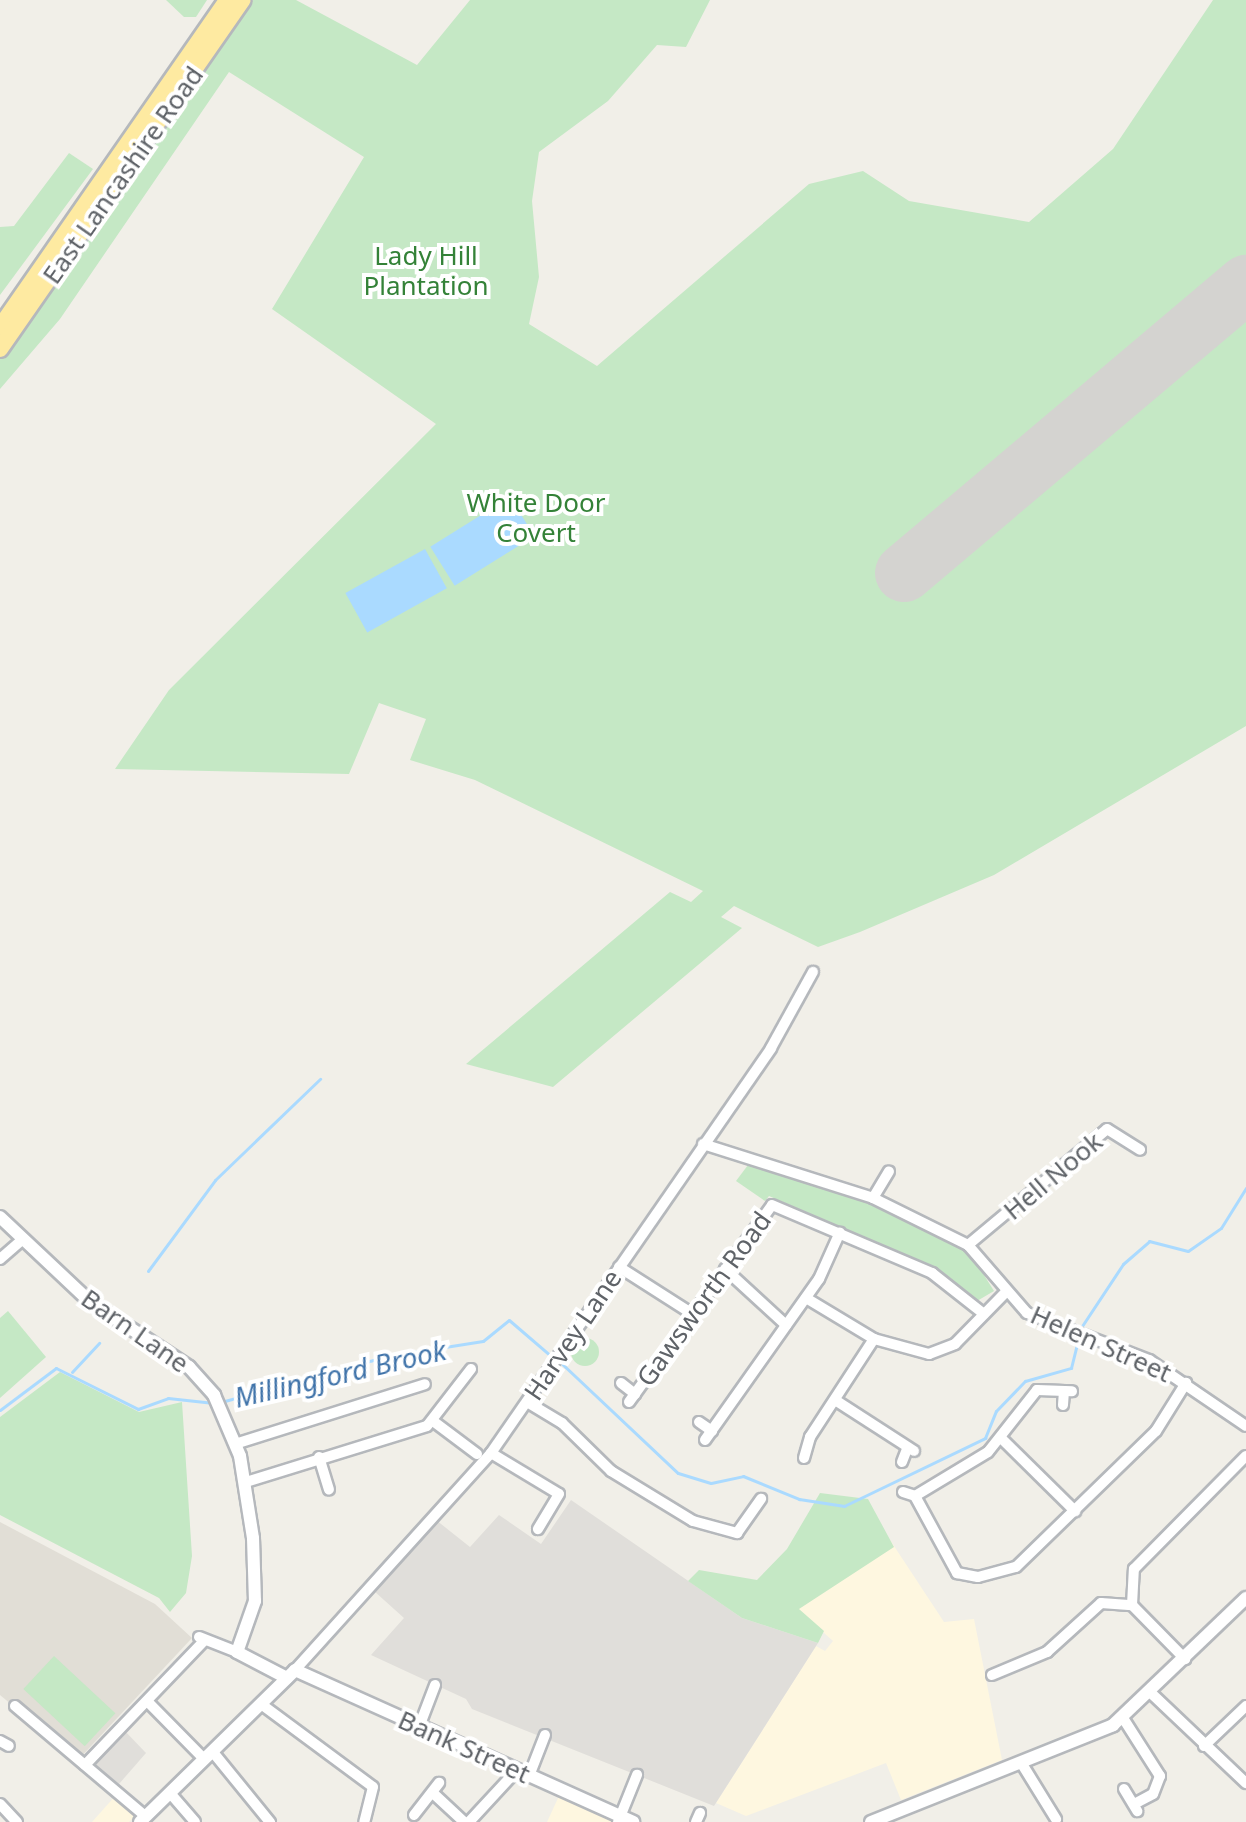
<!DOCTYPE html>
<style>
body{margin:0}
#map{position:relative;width:1246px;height:1822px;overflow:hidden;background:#f1efe8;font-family:"Noto Sans",sans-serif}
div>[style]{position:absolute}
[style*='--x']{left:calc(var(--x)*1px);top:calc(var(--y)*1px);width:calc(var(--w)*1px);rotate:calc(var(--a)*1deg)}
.commercial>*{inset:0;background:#fef7e0}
.industrial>*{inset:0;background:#e0deda}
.education>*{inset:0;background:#e1ded6}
.green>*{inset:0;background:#c5e8c5;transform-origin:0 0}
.round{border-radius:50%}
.water>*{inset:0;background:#aadaff;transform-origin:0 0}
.stream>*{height:3px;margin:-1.5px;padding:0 1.5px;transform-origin:1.5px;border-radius:1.5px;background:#aadaff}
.runway>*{height:58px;margin:-29px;padding:0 29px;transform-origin:29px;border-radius:29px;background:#d4d3d0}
.roads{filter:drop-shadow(2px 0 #b5b8bc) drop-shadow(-2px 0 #b5b8bc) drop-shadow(0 2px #b5b8bc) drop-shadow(0 -2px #b5b8bc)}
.minor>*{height:10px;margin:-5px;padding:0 5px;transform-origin:5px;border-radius:5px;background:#fff}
.tertiary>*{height:12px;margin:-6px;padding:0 6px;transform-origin:6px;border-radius:6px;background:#fff}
.trunk>*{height:16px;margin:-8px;padding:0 8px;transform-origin:8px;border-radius:8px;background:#feeaa1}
span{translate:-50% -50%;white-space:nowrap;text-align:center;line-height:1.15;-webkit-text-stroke:8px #fff;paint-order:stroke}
.street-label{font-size:26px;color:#5f6368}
.park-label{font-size:26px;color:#348238}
.water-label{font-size:28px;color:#4174aa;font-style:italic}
</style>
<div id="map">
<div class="commercial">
<div style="clip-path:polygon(871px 1511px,944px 1622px,974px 1619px,1002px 1760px,901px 1800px,886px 1763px,746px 1816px,716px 1803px,816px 1646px,825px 1651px,833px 1641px,773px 1587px)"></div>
<div style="clip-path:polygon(117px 1794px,139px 1812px,129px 1822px,92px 1822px)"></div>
<div style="clip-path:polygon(559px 1796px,613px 1820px,613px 1822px,547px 1822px)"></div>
</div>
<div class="industrial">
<div style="clip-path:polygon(571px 1500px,742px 1618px,818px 1643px,714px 1806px,472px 1709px,466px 1699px,371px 1655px,404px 1618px,374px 1591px,436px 1520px,470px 1547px,499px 1515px,541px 1544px)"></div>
<div style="clip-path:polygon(123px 1729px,146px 1753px,119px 1784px,90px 1761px)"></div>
</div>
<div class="education">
<div style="clip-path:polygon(0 1522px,155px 1604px,192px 1638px,78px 1760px,0 1695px)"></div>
</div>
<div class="green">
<div style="clip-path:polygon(166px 0,207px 0,196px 17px,184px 17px)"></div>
<div style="clip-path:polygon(253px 0,296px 0,417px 65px,470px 0,710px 0,686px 47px,657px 45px,608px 101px,539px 152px,532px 201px,539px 277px,529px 324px,597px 366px,809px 184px,863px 171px,909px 201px,1029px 222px,1113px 149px,1213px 0,1246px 0,1246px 726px,994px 875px,860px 932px,818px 947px,734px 906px,721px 917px,742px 928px,553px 1087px,466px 1064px,670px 892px,691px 902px,703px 891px,475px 780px,410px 760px,426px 719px,379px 703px,349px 774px,115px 769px,169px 690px,436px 424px,272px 309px,364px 157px,229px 72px,60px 319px,0 389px,0 357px)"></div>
<div style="clip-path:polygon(69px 153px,93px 169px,0 295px,0 227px,14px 226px)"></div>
<div style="clip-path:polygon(748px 1165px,853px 1194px,967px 1248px,994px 1291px,977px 1301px,933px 1267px,769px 1196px,765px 1201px,736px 1181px)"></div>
<div style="clip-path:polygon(8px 1311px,46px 1357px,0 1398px,0 1318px)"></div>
<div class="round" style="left:571px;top:1338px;width:28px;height:28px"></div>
<div style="clip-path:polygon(60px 1372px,139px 1412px,182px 1402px,192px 1556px,186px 1593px,170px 1612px,159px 1598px,0 1515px,0 1417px)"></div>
<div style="clip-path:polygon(820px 1493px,868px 1499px,894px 1547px,799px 1609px,824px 1631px,818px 1643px,742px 1618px,688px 1581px,699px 1570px,757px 1580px,787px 1549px)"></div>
<div style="left:54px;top:1656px;width:84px;height:45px;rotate:43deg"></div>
</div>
<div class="water">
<div style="left:510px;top:497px;width:46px;height:94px;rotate:58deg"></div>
<div style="left:425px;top:549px;width:45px;height:91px;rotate:61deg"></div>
</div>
<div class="stream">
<div style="--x:148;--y:1271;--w:113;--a:-53.6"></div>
<div style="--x:215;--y:1180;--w:146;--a:-43.9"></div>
<div style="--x:1080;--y:1329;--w:78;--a:-56.5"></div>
<div style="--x:1123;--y:1264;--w:35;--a:-41"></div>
<div style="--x:1149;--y:1241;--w:40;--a:14.4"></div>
<div style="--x:1188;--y:1251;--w:40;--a:-34.9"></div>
<div style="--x:1221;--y:1228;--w:47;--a:-58"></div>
<div style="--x:559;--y:1361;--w:163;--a:43.3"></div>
<div style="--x:678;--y:1473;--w:34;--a:17"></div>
<div style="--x:711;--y:1483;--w:33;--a:-12"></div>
<div style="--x:743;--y:1476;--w:61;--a:22.3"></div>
<div style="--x:799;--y:1499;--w:46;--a:8.8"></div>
<div style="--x:844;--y:1506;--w:157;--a:-25.7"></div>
<div style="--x:985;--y:1438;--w:29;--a:-68"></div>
<div style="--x:996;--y:1411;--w:42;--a:-46"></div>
<div style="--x:1025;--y:1381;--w:48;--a:-15.8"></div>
<div style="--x:1071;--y:1368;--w:33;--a:-76"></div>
<div style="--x:72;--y:1372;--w:40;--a:-47"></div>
<div style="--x:221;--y:1402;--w:173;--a:-15.4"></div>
<div style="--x:388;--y:1356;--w:96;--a:-9"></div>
<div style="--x:483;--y:1341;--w:33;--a:-39"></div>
<div style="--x:509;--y:1320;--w:57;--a:40.7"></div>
<div style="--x:0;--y:1410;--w:70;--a:-36.9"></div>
<div style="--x:56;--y:1368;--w:92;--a:26.6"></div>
<div style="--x:138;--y:1409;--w:32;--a:-20"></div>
<div style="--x:168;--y:1398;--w:46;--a:6.2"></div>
</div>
<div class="runway">
<div style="--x:904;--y:573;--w:448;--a:-40.2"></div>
</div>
<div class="roads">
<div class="minor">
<div style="--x:703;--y:1144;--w:178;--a:17.6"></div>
<div style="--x:873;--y:1198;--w:106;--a:26.3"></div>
<div style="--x:968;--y:1245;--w:90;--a:49.1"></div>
<div style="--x:1027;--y:1313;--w:131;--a:21.1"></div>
<div style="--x:1149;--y:1360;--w:117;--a:34.2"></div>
<div style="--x:873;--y:1198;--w:31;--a:-59"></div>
<div style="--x:968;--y:1245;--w:181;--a:-39.8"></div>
<div style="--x:1107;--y:1129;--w:39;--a:32"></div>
<div style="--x:0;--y:1259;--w:29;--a:-41"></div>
<div style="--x:619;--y:1267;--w:85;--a:32.6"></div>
<div style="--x:725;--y:1269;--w:83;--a:42.6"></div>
<div style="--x:806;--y:1298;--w:79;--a:31.1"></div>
<div style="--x:874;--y:1339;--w:57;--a:15.3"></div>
<div style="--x:929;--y:1354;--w:28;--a:-21"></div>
<div style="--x:955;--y:1344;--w:71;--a:-45.6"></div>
<div style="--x:621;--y:1383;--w:18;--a:38"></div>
<div style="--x:835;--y:1400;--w:94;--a:32.8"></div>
<div style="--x:527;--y:1402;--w:41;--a:31"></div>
<div style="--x:562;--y:1423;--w:69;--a:44.4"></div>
<div style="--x:611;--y:1471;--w:96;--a:31.4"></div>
<div style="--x:693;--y:1521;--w:46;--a:15.3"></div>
<div style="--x:737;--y:1533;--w:42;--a:-54.8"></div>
<div style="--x:629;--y:1402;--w:243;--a:-54"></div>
<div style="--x:772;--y:1205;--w:174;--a:23"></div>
<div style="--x:932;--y:1273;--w:66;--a:38.3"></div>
<div style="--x:1063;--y:1405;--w:14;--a:-86"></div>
<div style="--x:433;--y:1421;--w:55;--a:36.9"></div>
<div style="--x:699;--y:1422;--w:16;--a:35"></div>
<div style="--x:1002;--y:1439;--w:103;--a:44.6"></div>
<div style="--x:705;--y:1440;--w:197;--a:-54.7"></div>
<div style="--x:819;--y:1279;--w:51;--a:-65.9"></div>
<div style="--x:235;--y:1444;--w:199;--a:-17.5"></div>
<div style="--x:491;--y:1453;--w:79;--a:31.1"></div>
<div style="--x:559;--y:1494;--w:41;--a:121"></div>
<div style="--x:319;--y:1457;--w:34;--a:73"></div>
<div style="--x:804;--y:1458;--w:22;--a:-74"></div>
<div style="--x:810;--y:1437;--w:117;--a:-56.9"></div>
<div style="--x:902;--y:1462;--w:14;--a:-69"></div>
<div style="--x:246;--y:1482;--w:189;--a:-17.2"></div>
<div style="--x:427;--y:1426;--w:72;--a:-52.3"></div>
<div style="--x:903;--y:1492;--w:13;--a:18"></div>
<div style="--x:915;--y:1496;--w:85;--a:-31.1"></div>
<div style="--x:988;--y:1452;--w:79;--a:-51.7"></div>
<div style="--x:1037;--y:1390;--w:35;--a:2"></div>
<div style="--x:915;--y:1496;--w:88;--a:61.4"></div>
<div style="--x:957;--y:1573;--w:21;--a:11"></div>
<div style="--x:978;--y:1577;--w:39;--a:-15"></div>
<div style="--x:1016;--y:1567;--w:195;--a:-44.2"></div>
<div style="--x:1156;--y:1431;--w:57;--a:-58"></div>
<div style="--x:1132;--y:1605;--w:36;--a:-87"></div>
<div style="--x:1134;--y:1569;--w:159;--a:-45.3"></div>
<div style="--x:199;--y:1637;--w:41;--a:21.5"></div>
<div style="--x:295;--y:1670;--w:292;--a:-47.9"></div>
<div style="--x:491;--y:1453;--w:492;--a:-55.3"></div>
<div style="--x:771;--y:1048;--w:87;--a:-61.1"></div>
<div style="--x:992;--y:1675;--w:60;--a:-22.7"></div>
<div style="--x:1047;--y:1652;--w:73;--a:-42.2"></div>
<div style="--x:1101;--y:1603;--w:31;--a:4"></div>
<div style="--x:1132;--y:1605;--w:76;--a:45.5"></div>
<div style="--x:1151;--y:1693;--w:131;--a:43.5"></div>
<div style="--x:148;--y:1702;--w:80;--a:45.5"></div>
<div style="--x:261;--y:1704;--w:139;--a:36.5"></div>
<div style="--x:373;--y:1787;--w:36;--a:104"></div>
<div style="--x:15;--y:1706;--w:170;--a:40.2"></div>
<div style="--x:1123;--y:1718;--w:69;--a:57.5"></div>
<div style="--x:1160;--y:1776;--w:19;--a:111"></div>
<div style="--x:1153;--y:1794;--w:21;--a:152"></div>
<div style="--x:419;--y:1727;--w:45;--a:-69.1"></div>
<div style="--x:0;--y:1741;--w:10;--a:29"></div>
<div style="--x:1204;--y:1746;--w:58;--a:-43.6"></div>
<div style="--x:212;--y:1751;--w:92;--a:50.8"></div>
<div style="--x:1022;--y:1764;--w:65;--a:58.3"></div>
<div style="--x:85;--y:1765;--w:173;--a:-46.2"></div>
<div style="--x:529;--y:1776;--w:44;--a:-68.7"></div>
<div style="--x:1124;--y:1789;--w:26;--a:59"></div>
<div style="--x:170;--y:1793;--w:38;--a:49"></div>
<div style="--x:434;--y:1794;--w:41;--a:43"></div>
<div style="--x:0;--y:1804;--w:25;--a:47"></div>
<div style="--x:414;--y:1815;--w:41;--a:-52"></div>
<div style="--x:469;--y:1822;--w:69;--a:-47.3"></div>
<div style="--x:618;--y:1822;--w:51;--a:-68"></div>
<div style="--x:696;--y:1822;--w:10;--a:-66"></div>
</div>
<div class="tertiary">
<div style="--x:0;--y:1217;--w:122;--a:43.3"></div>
<div style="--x:89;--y:1301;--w:120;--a:33.4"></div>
<div style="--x:189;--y:1367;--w:38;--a:48"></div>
<div style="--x:214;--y:1395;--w:66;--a:66.9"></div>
<div style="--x:240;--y:1456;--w:83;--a:81"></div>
<div style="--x:253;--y:1538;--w:63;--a:88.2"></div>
<div style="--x:255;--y:1601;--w:54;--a:109.4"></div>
<div style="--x:237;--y:1652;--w:56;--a:27.5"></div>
<div style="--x:140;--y:1822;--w:217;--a:-44.4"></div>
<div style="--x:295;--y:1670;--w:371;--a:24.2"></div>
<div style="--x:871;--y:1822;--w:261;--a:-21.8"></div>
<div style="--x:1113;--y:1725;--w:184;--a:-43.7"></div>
</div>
<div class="trunk">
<div style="--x:0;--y:327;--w:398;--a:-55.2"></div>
<div style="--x:0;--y:349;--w:425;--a:-55.2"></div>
</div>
</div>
<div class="street-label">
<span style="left:123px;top:175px;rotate:-55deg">East Lancashire Road</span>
<span style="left:1053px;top:1176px;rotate:-40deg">Hell Nook</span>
<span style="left:704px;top:1299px;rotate:-54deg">Gawsworth Road</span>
<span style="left:135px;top:1331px;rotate:35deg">Barn Lane</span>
<span style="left:573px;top:1335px;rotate:-56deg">Harvey Lane</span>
<span style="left:1101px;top:1344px;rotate:24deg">Helen Street</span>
<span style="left:464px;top:1747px;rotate:24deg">Bank Street</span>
</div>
<div class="park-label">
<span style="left:426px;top:271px">Lady Hill<br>Plantation</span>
<span style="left:536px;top:518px">White Door<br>Covert</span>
</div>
<div class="water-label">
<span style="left:340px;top:1373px;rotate:-13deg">Millingford Brook</span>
</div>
</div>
